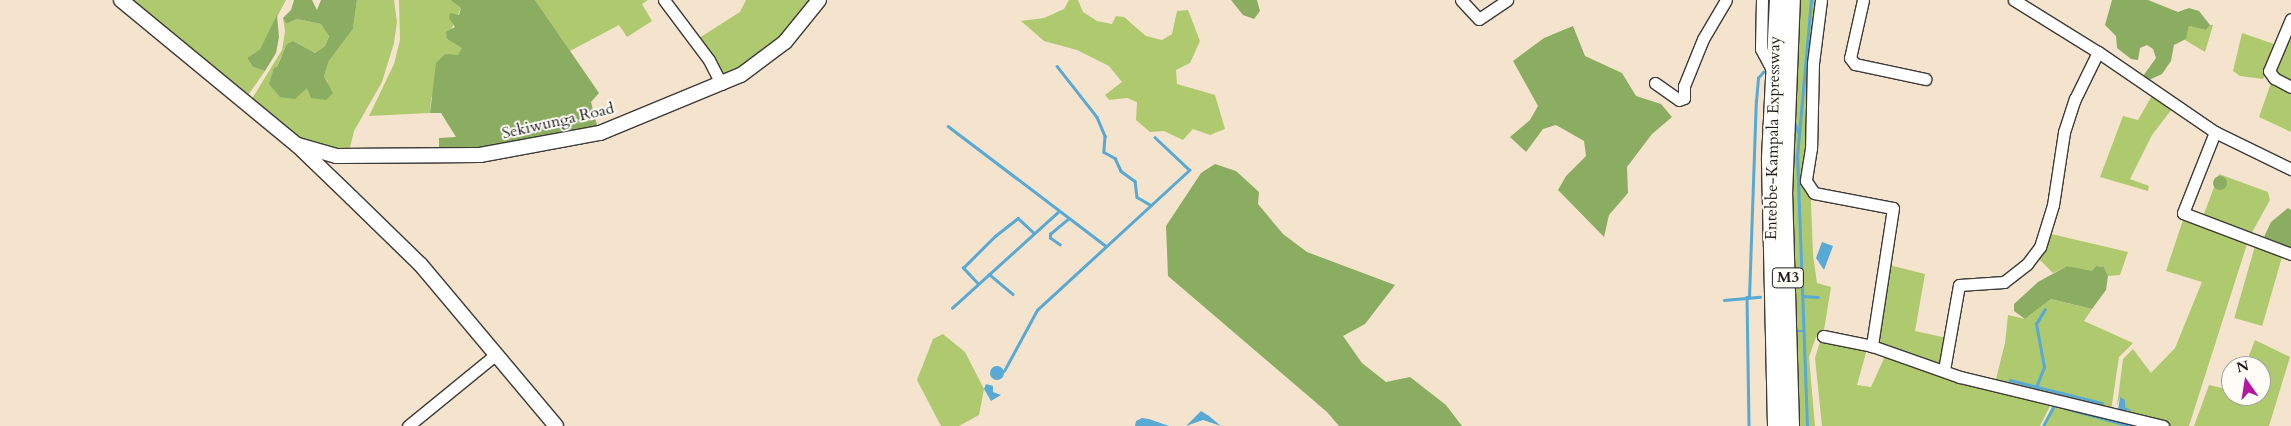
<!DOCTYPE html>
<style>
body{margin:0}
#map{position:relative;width:2291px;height:426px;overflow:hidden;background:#f5e4cd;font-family:Cardo,serif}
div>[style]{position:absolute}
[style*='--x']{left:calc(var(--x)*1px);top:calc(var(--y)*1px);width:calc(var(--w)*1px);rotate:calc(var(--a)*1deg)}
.green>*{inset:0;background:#afc96e;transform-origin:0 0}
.forest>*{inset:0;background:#8bad61}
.round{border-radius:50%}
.water>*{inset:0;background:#58a9d3}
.stream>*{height:2.5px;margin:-1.25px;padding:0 1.25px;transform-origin:1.25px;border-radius:1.25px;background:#58a9d3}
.roads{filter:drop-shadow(1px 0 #3d3a37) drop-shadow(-1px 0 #3d3a37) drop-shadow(0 1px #3d3a37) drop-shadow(0 -1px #3d3a37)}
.minor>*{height:11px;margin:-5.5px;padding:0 5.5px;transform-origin:5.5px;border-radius:5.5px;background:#fff}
.major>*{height:14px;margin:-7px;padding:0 7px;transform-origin:7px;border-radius:7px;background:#fff}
.highway>*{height:16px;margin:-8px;padding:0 8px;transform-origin:8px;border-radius:8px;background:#fff}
span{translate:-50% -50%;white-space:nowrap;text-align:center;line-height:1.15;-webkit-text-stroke:4px #fdfcf7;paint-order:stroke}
.shield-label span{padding:1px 4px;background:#fdfcf7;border:1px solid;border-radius:4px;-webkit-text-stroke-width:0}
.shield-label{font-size:15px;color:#1c1c1c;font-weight:700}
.street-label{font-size:16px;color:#1c1c1c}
.north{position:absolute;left:2221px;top:356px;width:50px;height:50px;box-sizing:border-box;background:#fdfcf7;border:1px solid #a3a29f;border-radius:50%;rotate:347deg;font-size:14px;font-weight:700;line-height:20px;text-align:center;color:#1c1c1c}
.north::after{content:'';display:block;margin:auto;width:18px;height:22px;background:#b5179e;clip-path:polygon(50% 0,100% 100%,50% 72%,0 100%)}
</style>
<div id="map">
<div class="green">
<div style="clip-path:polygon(128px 0,286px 0,260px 49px,247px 58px,253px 67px,265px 71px,246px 98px)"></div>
<div style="clip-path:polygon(357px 0,394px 0,397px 22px,394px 43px,382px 82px,354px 131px,349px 152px,300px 142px,250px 102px,282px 50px,285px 31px,283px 18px,286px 24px,297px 19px,321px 24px,329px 35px,325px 46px,315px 53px,293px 41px,281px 57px,277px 67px,307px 88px,328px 82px,324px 76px,329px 61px,353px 29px)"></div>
<div style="clip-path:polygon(399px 0,450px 0,461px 8px,447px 39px,463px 48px,431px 98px,430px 113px,369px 116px,394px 64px,400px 40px)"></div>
<div style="clip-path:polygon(535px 0,648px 0,642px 4px,652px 21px,627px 37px,619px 25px,570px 51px)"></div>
<div style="clip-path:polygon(746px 0,814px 0,787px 35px,725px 80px,699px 38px,740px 12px)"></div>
<div style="clip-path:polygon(1069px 0,1078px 0,1083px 12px,1097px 21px,1112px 24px,1116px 16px,1124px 17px,1146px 36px,1162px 40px,1172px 34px,1177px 11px,1188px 10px,1200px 41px,1190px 63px,1176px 70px,1177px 84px,1215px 95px,1225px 129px,1210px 135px,1193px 129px,1183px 140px,1164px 131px,1150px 132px,1136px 120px,1137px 102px,1127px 98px,1109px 100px,1105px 95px,1122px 82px,1109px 66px,1077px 50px,1044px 41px,1021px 21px,1044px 18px,1064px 9px)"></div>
<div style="clip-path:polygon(1798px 0,1819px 0,1809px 149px,1813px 255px,1817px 283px,1831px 287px,1823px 336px,1816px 337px,1809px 357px,1815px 426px,1797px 426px,1791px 214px)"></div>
<div style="clip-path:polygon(2291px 12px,2291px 87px,2266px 73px,2263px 79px,2240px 76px,2233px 71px,2242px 33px,2277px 45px)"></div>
<div style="clip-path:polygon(2210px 25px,2213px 25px,2205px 52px,2185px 40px,2189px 26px,2206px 30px)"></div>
<div style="clip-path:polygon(2272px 80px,2291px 90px,2291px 132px,2259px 117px)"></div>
<div style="clip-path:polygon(2154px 92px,2175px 105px,2152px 135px,2130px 179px,2149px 186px,2148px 191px,2100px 177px,2123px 116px,2138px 120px)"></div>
<div style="clip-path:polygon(2219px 174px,2268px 192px,2270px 200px,2250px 236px,2202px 219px)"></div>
<div style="clip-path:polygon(2184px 217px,2248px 241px,2189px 426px,2169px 426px,2120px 413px,2132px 411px,2125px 407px,2120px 397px,2117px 406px,2123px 359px,2133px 349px,2151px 373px,2175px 348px,2202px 282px,2166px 271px)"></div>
<div style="clip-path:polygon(2047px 233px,2128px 252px,2120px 275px,2108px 276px,2104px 267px,2096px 266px,2092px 272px,2067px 266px,2053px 273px,2037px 257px)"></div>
<div style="left:2255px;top:246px;width:29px;height:75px;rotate:16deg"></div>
<div style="clip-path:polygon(1889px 265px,1925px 274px,1915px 331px,1947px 338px,1940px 365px,1875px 345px)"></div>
<div style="clip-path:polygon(2051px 299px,2092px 309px,2084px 321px,2133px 343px,2119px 357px,2111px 411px,1995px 383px,2005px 343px,2008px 315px,2025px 319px)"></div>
<div style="clip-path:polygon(943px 334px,965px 352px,984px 389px,979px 415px,959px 426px,941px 426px,917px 380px,933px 339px)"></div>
<div style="clip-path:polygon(1826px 340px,1867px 349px,1857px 385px,1871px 387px,1886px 354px,2050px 406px,2040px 426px,1822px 426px,1815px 358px,1820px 342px)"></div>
<div style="clip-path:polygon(2255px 340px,2290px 357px,2269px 426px,2194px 426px,2209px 385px,2231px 390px,2231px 396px,2261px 396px,2261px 366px,2245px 366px)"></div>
<div style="clip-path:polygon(2057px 402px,2151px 426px,2044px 426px)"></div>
</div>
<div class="forest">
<div style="clip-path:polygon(294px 0,312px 0,317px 10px,321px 0,357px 0,353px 29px,329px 61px,324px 76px,333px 93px,326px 100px,311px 98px,307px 88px,295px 99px,280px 97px,269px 84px,274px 68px,277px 67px,287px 44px,293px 41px,315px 53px,325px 46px,329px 36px,321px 24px,297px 19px,286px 24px,283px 18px,291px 10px)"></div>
<div style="clip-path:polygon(450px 0,535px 0,599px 93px,591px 102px,598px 129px,477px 153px,439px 152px,439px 138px,456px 137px,441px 113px,430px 113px,436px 63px,445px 54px,458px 55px,462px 48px,447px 39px,446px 32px,455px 27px,449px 18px,450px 13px,459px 15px,461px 8px)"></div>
<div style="clip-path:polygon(1231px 0,1257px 0,1260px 11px,1254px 19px,1243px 15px)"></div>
<div style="clip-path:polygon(2112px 0,2148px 0,2178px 12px,2189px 8px,2199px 11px,2210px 25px,2206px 30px,2189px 26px,2186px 39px,2174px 45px,2171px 61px,2162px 74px,2147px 81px,2143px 76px,2156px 58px,2153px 49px,2147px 45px,2140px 48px,2138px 60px,2131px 59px,2117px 48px,2116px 36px,2105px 25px)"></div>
<div style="clip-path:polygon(277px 15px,279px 37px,276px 53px,265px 71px,253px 67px,247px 58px,260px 49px)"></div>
<div style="clip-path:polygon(1573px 26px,1585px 56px,1622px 73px,1636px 96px,1661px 104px,1672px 117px,1652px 134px,1627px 167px,1628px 193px,1609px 215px,1604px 237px,1558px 190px,1566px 176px,1586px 156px,1584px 141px,1556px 125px,1543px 129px,1526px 152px,1510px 137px,1530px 120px,1538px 106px,1513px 61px,1544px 38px)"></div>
<div style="clip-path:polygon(1215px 164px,1236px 171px,1259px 192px,1258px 204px,1283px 234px,1307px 252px,1395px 285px,1365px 324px,1343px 336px,1362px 363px,1386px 382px,1410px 377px,1446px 405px,1462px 426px,1339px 426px,1327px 412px,1168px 276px,1166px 226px,1201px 173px)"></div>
<div class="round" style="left:2213px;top:176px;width:14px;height:14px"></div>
<div style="clip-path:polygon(2288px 208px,2291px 210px,2291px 250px,2268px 242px,2264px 237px,2271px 222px)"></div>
<div style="clip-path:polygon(2067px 266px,2092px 271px,2096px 266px,2104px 267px,2108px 276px,2106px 290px,2092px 309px,2051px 299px,2025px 319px,2014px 311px,2014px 304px,2038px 282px)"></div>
</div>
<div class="water">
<div style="clip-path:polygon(1822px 242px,1833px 246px,1824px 270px,1816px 258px)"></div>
<div class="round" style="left:990px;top:366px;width:14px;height:14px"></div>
<div style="clip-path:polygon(986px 384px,993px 386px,993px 392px,1001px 395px,991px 401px,984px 389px)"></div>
<div style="clip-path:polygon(2120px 397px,2125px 400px,2125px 407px,2133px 411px,2118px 410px)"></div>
<div style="clip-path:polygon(1201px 411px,1209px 416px,1221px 426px,1203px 420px,1186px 426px)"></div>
<div style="clip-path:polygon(1142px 418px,1149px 419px,1169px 426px,1135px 426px,1136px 421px)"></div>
</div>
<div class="stream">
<div style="--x:751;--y:59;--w:11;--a:-41"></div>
<div style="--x:1057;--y:66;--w:65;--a:51.9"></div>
<div style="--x:1097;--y:117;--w:21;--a:67"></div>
<div style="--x:1105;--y:136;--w:16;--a:94"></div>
<div style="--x:1104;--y:152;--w:13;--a:29"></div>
<div style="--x:1115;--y:158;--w:14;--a:65"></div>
<div style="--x:1121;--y:171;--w:17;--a:36"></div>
<div style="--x:1135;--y:181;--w:16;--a:83"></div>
<div style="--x:1137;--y:197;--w:16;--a:30"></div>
<div style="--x:1794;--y:120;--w:12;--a:70"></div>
<div style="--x:948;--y:126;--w:198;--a:37.2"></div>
<div style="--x:1060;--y:245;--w:12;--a:-145"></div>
<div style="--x:1050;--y:238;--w:4;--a:-90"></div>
<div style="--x:1050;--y:234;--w:23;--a:-40"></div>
<div style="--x:989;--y:274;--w:31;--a:40"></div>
<div style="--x:978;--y:284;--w:22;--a:-133"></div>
<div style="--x:963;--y:268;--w:45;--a:-45"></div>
<div style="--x:995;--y:236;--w:29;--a:-38"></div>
<div style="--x:1018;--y:218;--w:22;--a:43"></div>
<div style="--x:1803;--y:296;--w:15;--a:4"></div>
<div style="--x:1747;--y:297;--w:129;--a:89.1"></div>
<div style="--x:1749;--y:297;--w:196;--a:-88"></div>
<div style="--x:1756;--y:101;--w:23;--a:-85"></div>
<div style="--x:1758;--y:78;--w:8;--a:-50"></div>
<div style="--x:1724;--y:300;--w:36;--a:-5"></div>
<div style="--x:952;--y:308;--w:143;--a:-42.2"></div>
<div style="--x:1794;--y:331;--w:10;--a:0"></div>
<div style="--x:1004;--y:371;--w:69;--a:-61.6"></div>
<div style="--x:1037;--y:310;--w:207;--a:-42.6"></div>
<div style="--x:1189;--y:170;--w:47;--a:-136.7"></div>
<div style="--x:2010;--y:380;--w:95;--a:14"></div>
<div style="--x:2036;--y:387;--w:22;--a:-68"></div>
<div style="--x:2044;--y:367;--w:44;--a:-100.5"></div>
<div style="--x:2036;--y:324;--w:17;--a:-59"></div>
<div style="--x:2065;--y:408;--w:68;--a:15.3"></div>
<div style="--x:1807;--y:426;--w:269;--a:-92.1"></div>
<div style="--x:1797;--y:157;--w:158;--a:-84.9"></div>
<div style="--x:2043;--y:426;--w:24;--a:-62"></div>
</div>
<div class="roads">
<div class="minor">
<div style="--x:664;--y:0;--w:75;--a:53.1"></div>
<div style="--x:709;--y:60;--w:27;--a:63"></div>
<div style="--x:1461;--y:0;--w:26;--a:47"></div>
<div style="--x:1479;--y:19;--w:34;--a:-34"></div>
<div style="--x:1762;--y:0;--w:49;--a:91.2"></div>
<div style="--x:1761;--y:49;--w:26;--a:62"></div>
<div style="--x:1821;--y:0;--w:64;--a:97.2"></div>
<div style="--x:1813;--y:63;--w:85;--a:91.3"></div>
<div style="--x:1811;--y:148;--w:33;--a:99"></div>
<div style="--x:1806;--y:181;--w:14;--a:56"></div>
<div style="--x:1814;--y:193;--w:80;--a:10.8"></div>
<div style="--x:1893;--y:208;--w:140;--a:98.7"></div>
<div style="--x:1863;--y:0;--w:59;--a:102.6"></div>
<div style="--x:1850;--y:58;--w:8;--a:50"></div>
<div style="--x:1855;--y:64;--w:72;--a:12.1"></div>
<div style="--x:2014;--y:0;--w:99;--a:31.8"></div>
<div style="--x:2098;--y:52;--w:142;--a:34.4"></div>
<div style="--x:2215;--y:132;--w:85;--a:26"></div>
<div style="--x:2291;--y:19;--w:56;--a:112.9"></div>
<div style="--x:2269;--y:71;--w:9;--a:54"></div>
<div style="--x:2274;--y:78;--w:19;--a:28"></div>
<div style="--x:1655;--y:83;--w:29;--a:35"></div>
<div style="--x:1679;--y:100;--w:5;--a:-22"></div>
<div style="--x:1684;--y:98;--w:12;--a:-90"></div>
<div style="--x:1684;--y:86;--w:51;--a:-68"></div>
<div style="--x:1703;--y:39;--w:45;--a:-59.5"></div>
<div style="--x:2215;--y:132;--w:87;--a:111.6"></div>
<div style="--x:2183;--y:213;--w:116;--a:20.8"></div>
<div style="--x:1823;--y:336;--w:50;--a:11.5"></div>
<div style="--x:1872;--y:346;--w:93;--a:19.4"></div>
<div style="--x:1960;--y:377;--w:209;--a:13.6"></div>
<div style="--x:1944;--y:370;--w:86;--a:-80"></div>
<div style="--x:1959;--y:285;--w:45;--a:-3.8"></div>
<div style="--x:2004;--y:282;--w:29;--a:-38"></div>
<div style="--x:2027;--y:264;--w:21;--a:-53"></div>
<div style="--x:2040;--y:247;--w:44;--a:-72.8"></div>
<div style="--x:2053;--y:205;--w:74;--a:-81.4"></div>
<div style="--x:2064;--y:132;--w:35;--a:-72"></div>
<div style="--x:2075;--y:99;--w:52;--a:-63.9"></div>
<div style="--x:408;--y:426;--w:112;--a:-39.2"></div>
</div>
<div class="major">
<div style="--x:121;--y:0;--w:228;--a:39.5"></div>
<div style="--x:297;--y:145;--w:76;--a:43.9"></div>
<div style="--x:352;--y:198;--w:96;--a:44.2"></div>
<div style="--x:421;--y:265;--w:210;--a:50"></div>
<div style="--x:298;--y:145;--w:40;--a:16"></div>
<div style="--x:336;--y:156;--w:144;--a:-0.4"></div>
<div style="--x:480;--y:155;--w:122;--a:-10.4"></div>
<div style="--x:600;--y:133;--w:152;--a:-22.4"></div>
<div style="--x:741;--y:75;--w:55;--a:-36.9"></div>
<div style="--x:785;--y:42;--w:54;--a:-51"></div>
</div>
<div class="highway">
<div style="--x:1776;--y:426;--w:268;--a:-91.3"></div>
<div style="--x:1770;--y:158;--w:158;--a:-87.1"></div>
<div style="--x:1791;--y:426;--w:231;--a:-91.7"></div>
<div style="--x:1784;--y:195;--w:195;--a:-87.7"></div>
</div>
</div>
<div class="shield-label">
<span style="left:1788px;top:278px">M3</span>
</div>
<div class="street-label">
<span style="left:558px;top:121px;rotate:-13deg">Sekiwunga Road</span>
<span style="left:1773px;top:138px;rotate:-89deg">Entebbe-Kampala Expressway</span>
</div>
<div class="north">N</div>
</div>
